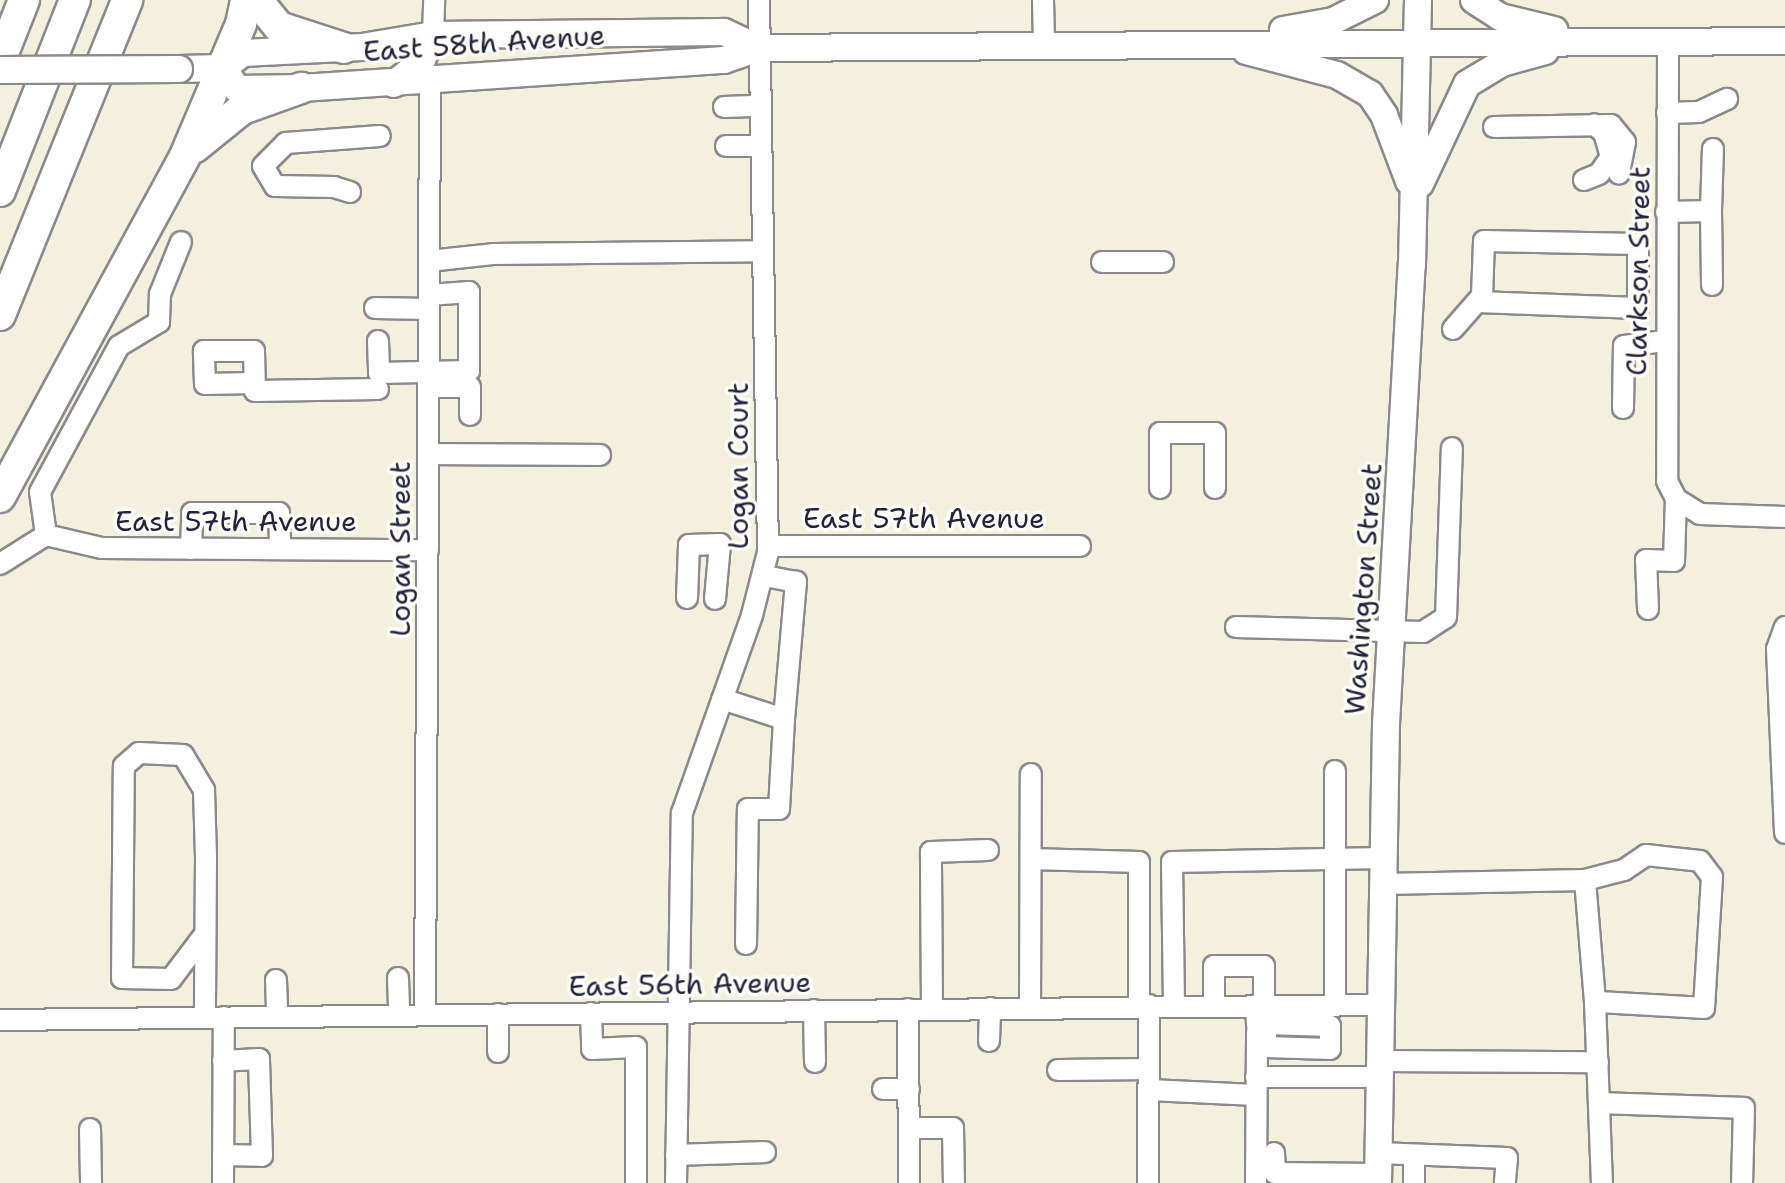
<!DOCTYPE html>
<style>
body{margin:0}
#map{position:relative;width:1785px;height:1183px;overflow:hidden;background:#f4f0de;font-family:"Shantell Sans",sans-serif}
div>[style]{position:absolute}
[style*='--x']{left:calc(var(--x)*1px);top:calc(var(--y)*1px);width:calc(var(--w)*1px);rotate:calc(var(--a)*1deg)}
.roads{filter:drop-shadow(2px 0 #8b898c) drop-shadow(-2px 0 #8b898c) drop-shadow(0 2px #8b898c) drop-shadow(0 -2px #8b898c)}
.minor>*{height:20px;margin:-10px;padding:0 10px;transform-origin:10px;border-radius:10px;background:#fff}
.major>*{height:26px;margin:-13px;padding:0 13px;transform-origin:13px;border-radius:13px;background:#fff}
.highway>*{height:30px;margin:-15px;padding:0 15px;transform-origin:15px;border-radius:15px;background:#fff}
.bridges{filter:drop-shadow(2px 0 #8b898c) drop-shadow(-2px 0 #8b898c) drop-shadow(0 2px #8b898c) drop-shadow(0 -2px #8b898c)}
.major-bridge>*{height:26px;margin:-13px;padding:0 13px;transform-origin:13px;border-radius:13px;background:#fff}
span{translate:-50% -50%;white-space:nowrap;text-align:center;line-height:1.15;-webkit-text-stroke:7px #fdfcf7;paint-order:stroke}
.street-label{font-size:28px;color:#22223b}
</style>
<div id="map">
<div class="roads">
<div class="minor">
<div style="--x:1043;--y:0;--w:45;--a:88.7"></div>
<div style="--x:433;--y:35;--w:35;--a:-88"></div>
<div style="--x:1668;--y:41;--w:440;--a:90.1"></div>
<div style="--x:1667;--y:481;--w:20;--a:63"></div>
<div style="--x:1676;--y:499;--w:28;--a:32"></div>
<div style="--x:1700;--y:514;--w:85;--a:2"></div>
<div style="--x:724;--y:107;--w:36;--a:-2"></div>
<div style="--x:1667;--y:113;--w:32;--a:-2"></div>
<div style="--x:1699;--y:112;--w:31;--a:-25"></div>
<div style="--x:1494;--y:127;--w:117;--a:-1"></div>
<div style="--x:1611;--y:125;--w:22;--a:51"></div>
<div style="--x:1625;--y:142;--w:32;--a:101"></div>
<div style="--x:726;--y:146;--w:34;--a:0"></div>
<div style="--x:1584;--y:180;--w:16;--a:-22"></div>
<div style="--x:1599;--y:174;--w:21;--a:-55"></div>
<div style="--x:1611;--y:157;--w:25;--a:-106"></div>
<div style="--x:1604;--y:133;--w:13;--a:-138"></div>
<div style="--x:350;--y:192;--w:17;--a:-163"></div>
<div style="--x:334;--y:187;--w:59;--a:-179"></div>
<div style="--x:275;--y:186;--w:23;--a:-121"></div>
<div style="--x:263;--y:166;--w:33;--a:-45"></div>
<div style="--x:286;--y:143;--w:94;--a:-4.3"></div>
<div style="--x:1711;--y:211;--w:74;--a:89.2"></div>
<div style="--x:1666;--y:212;--w:45;--a:-1.3"></div>
<div style="--x:1711;--y:211;--w:62;--a:-88.2"></div>
<div style="--x:429;--y:261;--w:64;--a:-6.2"></div>
<div style="--x:493;--y:254;--w:269;--a:-0.6"></div>
<div style="--x:1102;--y:262;--w:61;--a:0"></div>
<div style="--x:375;--y:308;--w:54;--a:1.1"></div>
<div style="--x:1453;--y:329;--w:44;--a:-48.7"></div>
<div style="--x:1482;--y:296;--w:55;--a:-87.9"></div>
<div style="--x:1484;--y:241;--w:154;--a:1.1"></div>
<div style="--x:1638;--y:244;--w:64;--a:90"></div>
<div style="--x:1638;--y:308;--w:161;--a:-177.9"></div>
<div style="--x:378;--y:341;--w:32;--a:88"></div>
<div style="--x:379;--y:373;--w:90;--a:-1.3"></div>
<div style="--x:469;--y:371;--w:79;--a:-90"></div>
<div style="--x:469;--y:292;--w:40;--a:175.7"></div>
<div style="--x:254;--y:383;--w:49;--a:178.8"></div>
<div style="--x:205;--y:384;--w:33;--a:-92"></div>
<div style="--x:204;--y:351;--w:50;--a:0"></div>
<div style="--x:254;--y:351;--w:40;--a:88.6"></div>
<div style="--x:255;--y:391;--w:123;--a:-0.9"></div>
<div style="--x:429;--y:387;--w:41;--a:0"></div>
<div style="--x:470;--y:387;--w:28;--a:90"></div>
<div style="--x:1623;--y:408;--w:62;--a:-89.1"></div>
<div style="--x:1624;--y:346;--w:41;--a:-7"></div>
<div style="--x:428;--y:454;--w:172;--a:0.3"></div>
<div style="--x:1160;--y:488;--w:55;--a:-90"></div>
<div style="--x:1160;--y:433;--w:55;--a:0"></div>
<div style="--x:1215;--y:433;--w:55;--a:90"></div>
<div style="--x:46;--y:535;--w:57;--a:13.1"></div>
<div style="--x:102;--y:548;--w:326;--a:0.4"></div>
<div style="--x:46;--y:535;--w:43;--a:-97.9"></div>
<div style="--x:40;--y:492;--w:166;--a:-61.6"></div>
<div style="--x:119;--y:346;--w:47;--a:-31"></div>
<div style="--x:159;--y:322;--w:28;--a:-88"></div>
<div style="--x:160;--y:294;--w:56;--a:-68"></div>
<div style="--x:769;--y:546;--w:311;--a:0"></div>
<div style="--x:191;--y:549;--w:36;--a:-88"></div>
<div style="--x:192;--y:513;--w:87;--a:0"></div>
<div style="--x:279;--y:513;--w:36;--a:88"></div>
<div style="--x:0;--y:564;--w:54;--a:-32.2"></div>
<div style="--x:687;--y:598;--w:53;--a:-87.8"></div>
<div style="--x:689;--y:545;--w:31;--a:-2"></div>
<div style="--x:720;--y:544;--w:55;--a:95.2"></div>
<div style="--x:1648;--y:609;--w:49;--a:-92.3"></div>
<div style="--x:1646;--y:560;--w:28;--a:2"></div>
<div style="--x:1674;--y:561;--w:62;--a:-88.2"></div>
<div style="--x:1236;--y:627;--w:187;--a:1.5"></div>
<div style="--x:1423;--y:632;--w:27;--a:-33"></div>
<div style="--x:1446;--y:617;--w:169;--a:-88"></div>
<div style="--x:1785;--y:627;--w:23;--a:110"></div>
<div style="--x:1777;--y:649;--w:184;--a:87.5"></div>
<div style="--x:722;--y:699;--w:65;--a:17.9"></div>
<div style="--x:784;--y:719;--w:138;--a:-85"></div>
<div style="--x:796;--y:582;--w:33;--a:-169"></div>
<div style="--x:1335;--y:771;--w:234;--a:90"></div>
<div style="--x:1031;--y:859;--w:108;--a:1.6"></div>
<div style="--x:1139;--y:862;--w:143;--a:90"></div>
<div style="--x:1585;--y:880;--w:40;--a:-14.4"></div>
<div style="--x:1624;--y:870;--w:27;--a:-34"></div>
<div style="--x:1646;--y:855;--w:54;--a:6.3"></div>
<div style="--x:1700;--y:861;--w:20;--a:53"></div>
<div style="--x:1712;--y:877;--w:131;--a:93.5"></div>
<div style="--x:1704;--y:1008;--w:109;--a:-176.8"></div>
<div style="--x:1595;--y:1002;--w:181;--a:87.8"></div>
<div style="--x:1382;--y:884;--w:203;--a:-1.1"></div>
<div style="--x:1585;--y:880;--w:122;--a:85.3"></div>
<div style="--x:205;--y:934;--w:56;--a:127.1"></div>
<div style="--x:171;--y:979;--w:49;--a:-178.8"></div>
<div style="--x:122;--y:978;--w:212;--a:-89.5"></div>
<div style="--x:124;--y:766;--w:20;--a:-41"></div>
<div style="--x:139;--y:753;--w:44;--a:2.6"></div>
<div style="--x:183;--y:755;--w:41;--a:59"></div>
<div style="--x:204;--y:790;--w:69;--a:88.3"></div>
<div style="--x:206;--y:859;--w:159;--a:90.4"></div>
<div style="--x:746;--y:944;--w:135;--a:-89.2"></div>
<div style="--x:748;--y:809;--w:31;--a:0"></div>
<div style="--x:779;--y:809;--w:90;--a:-86.8"></div>
<div style="--x:398;--y:978;--w:38;--a:88"></div>
<div style="--x:276;--y:980;--w:37;--a:88"></div>
<div style="--x:1174;--y:1005;--w:143;--a:-90.8"></div>
<div style="--x:1172;--y:862;--w:211;--a:-1.1"></div>
<div style="--x:1214;--y:1005;--w:39;--a:-90"></div>
<div style="--x:1214;--y:966;--w:50;--a:0"></div>
<div style="--x:1264;--y:966;--w:39;--a:90"></div>
<div style="--x:1256;--y:1005;--w:19;--a:87"></div>
<div style="--x:1257;--y:1024;--w:9;--a:0"></div>
<div style="--x:1266;--y:1024;--w:64;--a:1.8"></div>
<div style="--x:1330;--y:1026;--w:23;--a:90"></div>
<div style="--x:1330;--y:1049;--w:64;--a:-178.2"></div>
<div style="--x:1266;--y:1047;--w:23;--a:-90"></div>
<div style="--x:1030;--y:1007;--w:233;--a:-89.8"></div>
<div style="--x:932;--y:1008;--w:156;--a:-90.4"></div>
<div style="--x:931;--y:852;--w:57;--a:-2"></div>
<div style="--x:908;--y:1009;--w:174;--a:89.7"></div>
<div style="--x:814;--y:1010;--w:52;--a:88.9"></div>
<div style="--x:591;--y:1013;--w:36;--a:88"></div>
<div style="--x:592;--y:1049;--w:44;--a:-2.6"></div>
<div style="--x:636;--y:1047;--w:136;--a:90"></div>
<div style="--x:498;--y:1014;--w:38;--a:90"></div>
<div style="--x:425;--y:1015;--w:933;--a:-89.69"></div>
<div style="--x:0;--y:1020;--w:1380;--a:-0.62"></div>
<div style="--x:989;--y:1041;--w:33;--a:-88"></div>
<div style="--x:1379;--y:1061;--w:219;--a:0.3"></div>
<div style="--x:1058;--y:1070;--w:91;--a:-0.6"></div>
<div style="--x:1256;--y:1077;--w:122;--a:0"></div>
<div style="--x:883;--y:1089;--w:26;--a:0"></div>
<div style="--x:1149;--y:1090;--w:107;--a:2.7"></div>
<div style="--x:1601;--y:1103;--w:143;--a:2"></div>
<div style="--x:1744;--y:1108;--w:75;--a:91.5"></div>
<div style="--x:909;--y:1128;--w:44;--a:0"></div>
<div style="--x:953;--y:1128;--w:55;--a:89"></div>
<div style="--x:90;--y:1129;--w:54;--a:88.9"></div>
<div style="--x:1274;--y:1153;--w:20;--a:87"></div>
<div style="--x:1275;--y:1173;--w:103;--a:0.6"></div>
<div style="--x:1378;--y:1153;--w:129;--a:2.2"></div>
<div style="--x:1507;--y:1158;--w:25;--a:95"></div>
<div style="--x:223;--y:1155;--w:39;--a:1"></div>
<div style="--x:262;--y:1156;--w:97;--a:-91.8"></div>
<div style="--x:259;--y:1059;--w:36;--a:177"></div>
<div style="--x:676;--y:1155;--w:89;--a:-1.9"></div>
<div style="--x:223;--y:1183;--w:166;--a:-89.7"></div>
<div style="--x:676;--y:1183;--w:370;--a:-89.1"></div>
<div style="--x:682;--y:813;--w:210;--a:-70.5"></div>
<div style="--x:752;--y:615;--w:65;--a:-75.7"></div>
<div style="--x:768;--y:552;--w:552;--a:-90.93"></div>
<div style="--x:1148;--y:1183;--w:178;--a:-89.7"></div>
<div style="--x:1256;--y:1183;--w:152;--a:-89.6"></div>
<div style="--x:1414;--y:1183;--w:28;--a:-90"></div>
</div>
<div class="major">
<div style="--x:1474;--y:0;--w:31;--a:33"></div>
<div style="--x:1500;--y:17;--w:56;--a:13.5"></div>
<div style="--x:1283;--y:30;--w:51;--a:-10.2"></div>
<div style="--x:1333;--y:21;--w:47;--a:-26.6"></div>
<div style="--x:1246;--y:51;--w:94;--a:14.8"></div>
<div style="--x:1337;--y:75;--w:38;--a:30"></div>
<div style="--x:1370;--y:94;--w:25;--a:56"></div>
<div style="--x:1384;--y:115;--w:71;--a:69.3"></div>
<div style="--x:223;--y:68;--w:25;--a:56"></div>
<div style="--x:237;--y:89;--w:64;--a:-0.9"></div>
<div style="--x:301;--y:88;--w:424;--a:-3.8"></div>
<div style="--x:724;--y:60;--w:37;--a:-19"></div>
<div style="--x:759;--y:48;--w:1026;--a:-0.39"></div>
<div style="--x:179;--y:69;--w:44;--a:-1.3"></div>
<div style="--x:223;--y:68;--w:25;--a:-37"></div>
<div style="--x:243;--y:53;--w:119;--a:-2.9"></div>
<div style="--x:362;--y:47;--w:72;--a:-9.6"></div>
<div style="--x:433;--y:35;--w:291;--a:-0.6"></div>
<div style="--x:724;--y:32;--w:38;--a:25"></div>
<div style="--x:394;--y:84;--w:35;--a:-39"></div>
<div style="--x:421;--y:62;--w:30;--a:-66"></div>
<div style="--x:1420;--y:184;--w:110;--a:-64.8"></div>
<div style="--x:1467;--y:84;--w:41;--a:-31"></div>
<div style="--x:1502;--y:63;--w:45;--a:-15.6"></div>
<div style="--x:1378;--y:1183;--w:459;--a:-89"></div>
<div style="--x:1386;--y:724;--w:460;--a:-86.8"></div>
<div style="--x:1412;--y:265;--w:265;--a:-88.7"></div>
</div>
<div class="highway">
<div style="--x:257;--y:0;--w:35;--a:51"></div>
<div style="--x:279;--y:27;--w:68;--a:17.9"></div>
<div style="--x:0;--y:61;--w:66;--a:-68.5"></div>
<div style="--x:195;--y:147;--w:60;--a:-39"></div>
<div style="--x:242;--y:109;--w:63;--a:-19.6"></div>
<div style="--x:0;--y:191;--w:205;--a:-68.6"></div>
<div style="--x:0;--y:315;--w:340;--a:-68"></div>
<div style="--x:0;--y:497;--w:388;--a:-61.5"></div>
<div style="--x:185;--y:156;--w:143;--a:-67"></div>
<div style="--x:241;--y:24;--w:25;--a:-78"></div>
</div>
</div>
<div class="bridges">
<div class="major-bridge">
<div style="--x:0;--y:70;--w:179;--a:-0.3"></div>
</div>
</div>
<div class="street-label">
<span style="left:484px;top:43px;rotate:-4deg">East 58th Avenue</span>
<span style="left:1638px;top:271px;rotate:-89deg">Clarkson Street</span>
<span style="left:738px;top:466px;rotate:-90deg">Logan Court</span>
<span style="left:924px;top:518px">East 57th Avenue</span>
<span style="left:236px;top:521px">East 57th Avenue</span>
<span style="left:400px;top:549px;rotate:-90deg">Logan Street</span>
<span style="left:1363px;top:589px;rotate:-86deg">Washington Street</span>
<span style="left:690px;top:984px;rotate:-1deg">East 56th Avenue</span>
</div>
</div>
